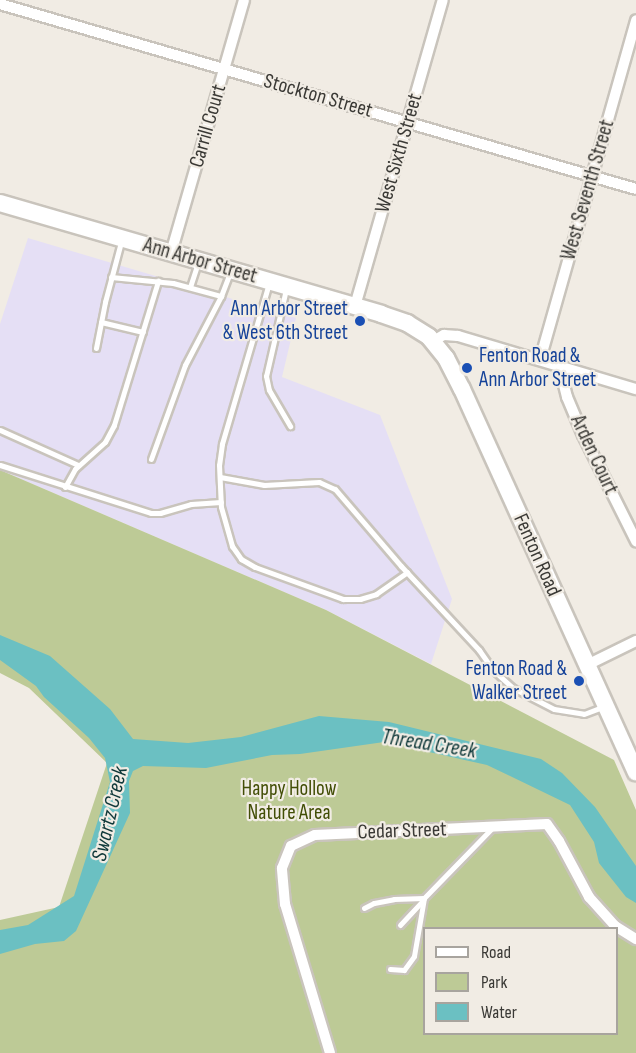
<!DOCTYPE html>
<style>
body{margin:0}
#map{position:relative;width:636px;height:1053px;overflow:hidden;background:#f1ece4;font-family:"Sofia Sans Condensed",sans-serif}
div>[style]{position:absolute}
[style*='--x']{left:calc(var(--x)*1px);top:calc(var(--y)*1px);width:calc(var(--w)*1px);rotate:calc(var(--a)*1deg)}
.industrial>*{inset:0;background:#e5dff5}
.green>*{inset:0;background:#bdca96}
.water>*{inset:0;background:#6bc0c2}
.roads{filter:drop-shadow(2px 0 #c9c4bc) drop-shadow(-2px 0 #c9c4bc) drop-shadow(0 2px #c9c4bc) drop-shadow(0 -2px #c9c4bc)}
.lane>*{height:5px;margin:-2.5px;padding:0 2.5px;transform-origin:2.5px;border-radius:2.5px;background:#fff}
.street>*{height:10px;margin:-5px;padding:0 5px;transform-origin:5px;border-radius:5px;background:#fff}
.secondary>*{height:16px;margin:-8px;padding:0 8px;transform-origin:8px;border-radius:8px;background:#fff}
.dots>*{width:16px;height:16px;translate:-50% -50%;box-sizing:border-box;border:3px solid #f1ece4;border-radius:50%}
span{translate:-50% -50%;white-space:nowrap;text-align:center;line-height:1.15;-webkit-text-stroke:4.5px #f1ece4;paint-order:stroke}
.street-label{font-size:21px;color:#3a3935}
.transit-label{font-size:21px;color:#164399}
.right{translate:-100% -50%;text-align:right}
.left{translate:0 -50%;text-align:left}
.park-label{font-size:21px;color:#424e06}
.water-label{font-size:22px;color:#0e3839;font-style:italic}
.legend{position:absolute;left:423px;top:927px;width:195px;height:108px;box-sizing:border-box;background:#f1ece4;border:2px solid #a8a49e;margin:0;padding:8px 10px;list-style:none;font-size:18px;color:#3a3935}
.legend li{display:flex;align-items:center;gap:12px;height:30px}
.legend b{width:30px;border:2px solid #a8a49e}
</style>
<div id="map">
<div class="industrial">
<div style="clip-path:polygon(28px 238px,296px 318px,282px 377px,380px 415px,452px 599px,431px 664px,326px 610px,0 470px,0 324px)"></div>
</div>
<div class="green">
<div style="clip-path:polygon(evenodd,0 470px,326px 610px,614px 760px,636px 810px,636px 1053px,0 1053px,0 920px,59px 907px,107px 763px,29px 688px,0 673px,0 470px,424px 928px,616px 928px,616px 1034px,424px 1034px,424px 928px)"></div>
</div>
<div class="water">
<div style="clip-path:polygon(0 635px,50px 656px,110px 709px,133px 739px,188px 743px,241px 737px,319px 716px,389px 722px,541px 759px,562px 773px,595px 807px,636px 866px,636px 903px,626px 897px,599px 863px,594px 842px,570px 805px,487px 765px,407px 747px,398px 740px,300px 754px,272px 755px,206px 768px,143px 766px,133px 771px,129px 781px,130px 813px,76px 931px,64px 941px,35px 944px,0 954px,0 930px,28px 925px,74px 896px,110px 782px,105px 758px,89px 738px,44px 697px,36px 686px,0 660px)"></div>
</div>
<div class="roads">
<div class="lane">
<div style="--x:111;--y:277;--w:62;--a:5.5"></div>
<div style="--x:173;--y:283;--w:50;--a:15.2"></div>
<div style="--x:269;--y:283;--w:168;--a:106.3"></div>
<div style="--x:222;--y:444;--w:21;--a:98"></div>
<div style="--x:219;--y:465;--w:42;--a:87.3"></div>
<div style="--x:221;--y:507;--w:41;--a:74.2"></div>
<div style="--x:232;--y:546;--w:16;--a:55"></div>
<div style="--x:241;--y:559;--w:16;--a:30"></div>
<div style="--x:255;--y:567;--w:94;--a:20"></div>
<div style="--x:343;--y:599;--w:17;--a:0"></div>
<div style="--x:360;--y:599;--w:17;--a:-17"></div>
<div style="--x:376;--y:594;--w:38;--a:-35"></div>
<div style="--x:190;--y:287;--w:25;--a:-72"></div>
<div style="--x:286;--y:289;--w:89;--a:102.9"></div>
<div style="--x:266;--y:376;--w:14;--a:78"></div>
<div style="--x:269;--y:390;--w:42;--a:59.7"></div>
<div style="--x:101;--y:322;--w:43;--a:13.4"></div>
<div style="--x:96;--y:348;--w:47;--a:-78.9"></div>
<div style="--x:105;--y:302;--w:62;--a:-75.1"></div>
<div style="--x:0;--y:430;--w:85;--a:24.2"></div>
<div style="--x:151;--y:459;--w:100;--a:-70.1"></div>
<div style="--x:185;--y:365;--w:78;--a:-62.4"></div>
<div style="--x:221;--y:296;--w:25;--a:-69"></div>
<div style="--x:0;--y:465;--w:158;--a:17.6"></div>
<div style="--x:151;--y:513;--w:9;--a:0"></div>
<div style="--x:160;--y:513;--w:32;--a:-16"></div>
<div style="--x:191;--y:504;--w:30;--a:-4"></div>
<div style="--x:220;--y:477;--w:45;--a:10.3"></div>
<div style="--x:264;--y:485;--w:55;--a:-3.1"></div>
<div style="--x:319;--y:482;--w:17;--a:24"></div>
<div style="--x:335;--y:489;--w:101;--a:49.4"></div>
<div style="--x:401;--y:566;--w:115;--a:47.1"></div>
<div style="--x:479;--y:650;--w:24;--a:55"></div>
<div style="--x:493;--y:670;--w:27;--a:42"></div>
<div style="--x:513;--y:688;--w:46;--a:27.1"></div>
<div style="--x:554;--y:709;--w:30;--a:9"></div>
<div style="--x:584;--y:714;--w:22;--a:-21"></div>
<div style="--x:65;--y:487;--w:21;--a:-61"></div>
<div style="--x:75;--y:469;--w:40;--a:-42"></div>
<div style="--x:105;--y:442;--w:19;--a:-62"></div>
<div style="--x:114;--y:425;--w:151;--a:-73"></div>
<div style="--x:364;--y:908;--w:11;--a:-27"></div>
<div style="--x:374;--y:903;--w:20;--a:-11"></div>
<div style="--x:394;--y:899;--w:30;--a:-2"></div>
<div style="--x:424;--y:898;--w:98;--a:-45.8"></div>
<div style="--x:400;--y:925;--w:34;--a:-47"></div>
<div style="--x:390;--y:969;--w:14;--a:4"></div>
<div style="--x:404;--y:970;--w:17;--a:-54"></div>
<div style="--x:414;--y:956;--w:59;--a:-80.2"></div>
</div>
<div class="street">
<div style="--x:0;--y:4;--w:662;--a:16.22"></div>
<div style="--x:171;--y:253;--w:263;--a:-73.9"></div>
<div style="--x:355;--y:306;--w:318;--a:-74"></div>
<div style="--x:433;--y:341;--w:13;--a:-29"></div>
<div style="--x:444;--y:335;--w:14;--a:4"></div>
<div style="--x:458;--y:336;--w:186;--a:16.6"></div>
<div style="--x:540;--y:360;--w:353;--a:-74.2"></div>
<div style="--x:562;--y:366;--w:11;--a:90"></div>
<div style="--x:562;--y:377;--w:21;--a:76"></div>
<div style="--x:567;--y:397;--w:41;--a:67.2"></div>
<div style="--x:583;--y:435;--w:119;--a:63.4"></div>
<div style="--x:587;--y:665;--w:55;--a:-26.1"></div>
<div style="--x:330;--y:1053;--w:156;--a:-106.8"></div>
<div style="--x:285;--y:904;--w:36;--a:-95"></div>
<div style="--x:282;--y:868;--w:24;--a:-68"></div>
<div style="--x:291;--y:846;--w:26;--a:-25"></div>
<div style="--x:315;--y:835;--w:232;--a:-2.7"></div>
<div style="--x:547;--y:824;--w:21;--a:55"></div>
<div style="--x:559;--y:841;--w:64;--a:61.8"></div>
<div style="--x:589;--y:897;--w:39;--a:48"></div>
<div style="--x:615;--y:926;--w:25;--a:32"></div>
</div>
<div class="secondary">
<div style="--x:0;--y:203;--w:397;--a:16.2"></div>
<div style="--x:381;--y:314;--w:28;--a:19"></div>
<div style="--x:407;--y:323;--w:26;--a:32"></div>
<div style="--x:429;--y:337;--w:27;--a:51"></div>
<div style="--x:446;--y:358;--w:35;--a:63"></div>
<div style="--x:462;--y:389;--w:421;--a:65.6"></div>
</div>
</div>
<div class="dots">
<div style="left:360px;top:321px;background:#1a4fb4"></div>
<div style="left:467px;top:368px;background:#1a4fb4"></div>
<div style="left:579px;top:681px;background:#1a4fb4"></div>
</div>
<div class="street-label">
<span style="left:318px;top:96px;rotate:16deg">Stockton Street</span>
<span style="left:208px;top:126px;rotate:-74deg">Carrill Court</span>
<span style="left:399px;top:153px;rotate:-74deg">West Sixth Street</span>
<span style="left:588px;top:190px;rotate:-74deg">West Seventh Street</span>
<span style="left:200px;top:261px;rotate:16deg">Ann Arbor Street</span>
<span style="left:594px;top:455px;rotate:65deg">Arden Court</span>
<span style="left:537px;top:555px;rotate:66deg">Fenton Road</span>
<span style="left:402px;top:831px;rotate:-2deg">Cedar Street</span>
</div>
<div class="transit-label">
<span class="right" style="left:348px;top:321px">Ann Arbor Street<br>&amp; West 6th Street</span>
<span class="left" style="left:479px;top:368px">Fenton Road &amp;<br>Ann Arbor Street</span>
<span class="right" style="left:567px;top:681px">Fenton Road &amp;<br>Walker Street</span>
</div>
<div class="park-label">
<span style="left:289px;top:801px">Happy Hollow<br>Nature Area</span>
</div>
<div class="water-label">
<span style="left:429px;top:744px;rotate:9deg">Thread Creek</span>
<span style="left:110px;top:814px;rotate:-77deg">Swartz Creek</span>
</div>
<ul class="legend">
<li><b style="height:8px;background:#fff"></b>Road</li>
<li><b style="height:16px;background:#bdca96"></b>Park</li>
<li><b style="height:16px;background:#6bc0c2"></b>Water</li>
</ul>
</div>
